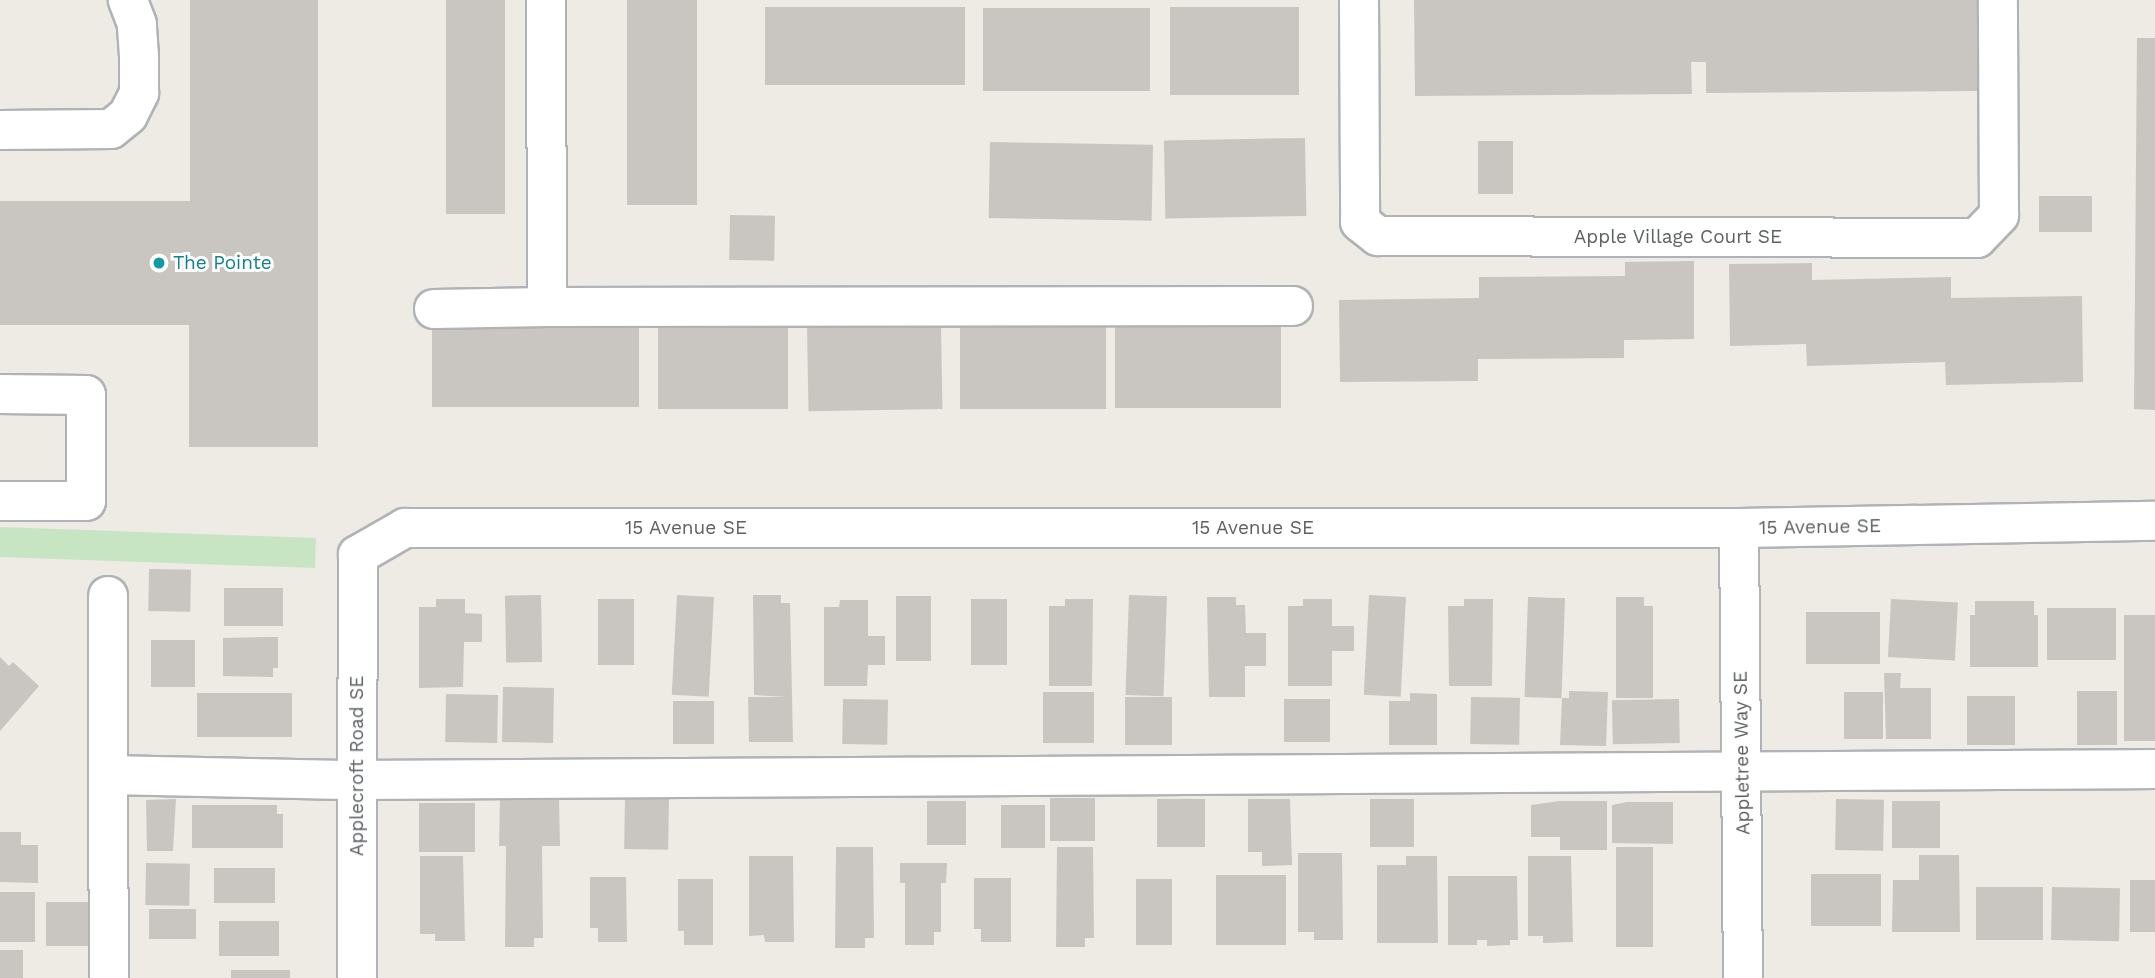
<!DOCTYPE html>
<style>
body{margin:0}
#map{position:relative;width:2155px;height:978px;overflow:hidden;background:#eeeae4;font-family:"Work Sans",sans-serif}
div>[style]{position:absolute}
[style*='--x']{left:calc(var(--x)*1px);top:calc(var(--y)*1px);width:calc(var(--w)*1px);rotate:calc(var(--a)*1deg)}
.green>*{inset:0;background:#c7e5c2;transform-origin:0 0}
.building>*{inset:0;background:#c9c5c0;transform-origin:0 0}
.roads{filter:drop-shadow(2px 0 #b0b3b6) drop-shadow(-2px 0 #b0b3b6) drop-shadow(0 2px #b0b3b6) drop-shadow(0 -2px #b0b3b6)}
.minor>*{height:38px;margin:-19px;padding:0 19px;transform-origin:19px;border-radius:19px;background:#fff}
.dots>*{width:19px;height:19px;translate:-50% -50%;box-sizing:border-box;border:4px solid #fff;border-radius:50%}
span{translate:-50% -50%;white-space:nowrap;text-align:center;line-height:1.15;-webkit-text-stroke:6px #fff;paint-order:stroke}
.street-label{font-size:19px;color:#5c6164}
.culture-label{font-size:19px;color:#0d838f}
.left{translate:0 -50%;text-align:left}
</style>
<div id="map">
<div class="green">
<div style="left:316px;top:538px;width:30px;height:316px;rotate:92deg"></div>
</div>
<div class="building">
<div style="clip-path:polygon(190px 0,318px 0,318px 447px,189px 447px,189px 325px,0 325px,0 201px,190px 201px)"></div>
<div style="left:446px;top:0;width:59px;height:214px"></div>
<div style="left:627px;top:0;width:70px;height:205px"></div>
<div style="clip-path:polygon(1414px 0,1977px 0,1978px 91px,1706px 93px,1706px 62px,1691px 62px,1692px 94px,1415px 96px)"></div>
<div style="left:965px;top:7px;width:78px;height:200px;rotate:90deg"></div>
<div style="left:1170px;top:7px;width:129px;height:88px"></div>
<div style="left:983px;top:8px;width:167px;height:83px"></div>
<div style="clip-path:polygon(2137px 38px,2155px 38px,2155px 410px,2134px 409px)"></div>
<div style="left:1305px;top:138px;width:78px;height:141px;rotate:89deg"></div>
<div style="left:1478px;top:141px;width:35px;height:53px"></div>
<div style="left:990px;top:142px;width:163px;height:76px;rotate:1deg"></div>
<div style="left:2039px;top:196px;width:53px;height:36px"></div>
<div style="left:730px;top:215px;width:45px;height:45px;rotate:1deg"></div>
<div style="clip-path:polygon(1694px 261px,1694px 339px,1624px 340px,1624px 358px,1478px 359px,1478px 381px,1340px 382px,1339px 300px,1479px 298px,1479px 277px,1625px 276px,1625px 262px)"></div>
<div style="clip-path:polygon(1812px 263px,1812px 280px,1951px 277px,1951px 298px,2082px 296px,2083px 382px,1946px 385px,1945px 362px,1807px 366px,1806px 344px,1730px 346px,1729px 264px)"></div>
<div style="left:1115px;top:320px;width:166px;height:88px"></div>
<div style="left:432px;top:324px;width:207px;height:83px"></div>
<div style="left:960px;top:324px;width:146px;height:85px"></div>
<div style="left:941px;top:325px;width:84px;height:134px;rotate:89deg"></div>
<div style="left:658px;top:327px;width:130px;height:82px"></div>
<div style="left:149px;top:569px;width:42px;height:42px;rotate:1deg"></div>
<div style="left:224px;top:588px;width:59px;height:38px"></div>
<div style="left:541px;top:595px;width:67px;height:36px;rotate:89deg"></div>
<div style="left:677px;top:595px;width:37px;height:100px;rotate:3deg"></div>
<div style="clip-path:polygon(753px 595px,781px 595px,781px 603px,790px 603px,793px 742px,749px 742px,748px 697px,786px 697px,754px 695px)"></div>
<div style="left:1129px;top:595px;width:38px;height:100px;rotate:2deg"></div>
<div style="left:1369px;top:595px;width:37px;height:100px;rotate:3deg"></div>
<div style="left:896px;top:596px;width:35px;height:65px"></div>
<div style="clip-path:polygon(1207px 597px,1236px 597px,1236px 605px,1245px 605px,1246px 633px,1266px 633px,1266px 666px,1245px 666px,1245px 697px,1209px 697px)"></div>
<div style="left:1528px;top:597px;width:37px;height:100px;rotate:2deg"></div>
<div style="clip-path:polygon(1616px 597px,1644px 597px,1644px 606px,1653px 606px,1653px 698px,1616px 698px)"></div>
<div style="clip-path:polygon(436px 599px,465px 599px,465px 613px,482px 614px,482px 642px,464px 642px,463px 687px,419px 688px,419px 607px,436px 607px)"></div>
<div style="left:598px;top:599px;width:36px;height:66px"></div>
<div style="left:971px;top:599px;width:36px;height:66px"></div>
<div style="clip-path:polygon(1065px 599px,1093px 599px,1092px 686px,1049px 686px,1049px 606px,1065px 606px)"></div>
<div style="clip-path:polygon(1303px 599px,1332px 599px,1332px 626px,1354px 626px,1354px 651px,1332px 651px,1332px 686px,1288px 686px,1288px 606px,1303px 606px)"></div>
<div style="clip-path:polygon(1464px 599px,1493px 599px,1492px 686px,1449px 686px,1448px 606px,1464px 606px)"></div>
<div style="left:1891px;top:599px;width:67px;height:58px;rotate:3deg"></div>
<div style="clip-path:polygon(840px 600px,868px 600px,868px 636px,885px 636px,885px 665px,868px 665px,867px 686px,824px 686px,824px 607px,839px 607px)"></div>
<div style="clip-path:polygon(1975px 601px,2034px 601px,2034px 615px,2038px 615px,2038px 667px,1970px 667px,1970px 615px,1975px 615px)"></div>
<div style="left:2047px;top:608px;width:69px;height:52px"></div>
<div style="left:1880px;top:612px;width:52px;height:74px;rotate:90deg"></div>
<div style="left:2124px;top:615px;width:31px;height:126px"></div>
<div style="clip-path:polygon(270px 637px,278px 637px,278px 668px,273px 668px,273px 677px,223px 676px,223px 638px)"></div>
<div style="left:151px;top:640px;width:44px;height:47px"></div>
<div style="clip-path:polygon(0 657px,9px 666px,13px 662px,39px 686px,0 731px)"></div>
<div style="clip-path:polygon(1884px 673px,1901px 673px,1900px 688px,1931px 688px,1931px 739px,1886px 739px)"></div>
<div style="left:503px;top:687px;width:51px;height:55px;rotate:1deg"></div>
<div style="clip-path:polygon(1569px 691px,1608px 692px,1606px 746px,1560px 745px,1562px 698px,1569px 698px)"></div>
<div style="left:2077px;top:691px;width:40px;height:54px"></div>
<div style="left:1043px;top:692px;width:51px;height:51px"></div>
<div style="left:1844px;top:692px;width:39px;height:47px"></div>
<div style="left:292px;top:693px;width:44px;height:95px;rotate:90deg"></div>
<div style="clip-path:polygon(1410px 693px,1437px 694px,1437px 745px,1389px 745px,1389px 701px,1410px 701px)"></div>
<div style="left:446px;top:694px;width:52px;height:48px;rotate:1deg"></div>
<div style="left:1967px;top:696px;width:48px;height:49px"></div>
<div style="left:1125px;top:697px;width:47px;height:48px"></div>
<div style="left:1471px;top:697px;width:49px;height:47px;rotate:1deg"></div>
<div style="left:843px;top:699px;width:45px;height:45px;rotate:1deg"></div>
<div style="left:1284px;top:699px;width:46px;height:43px"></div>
<div style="left:1679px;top:699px;width:44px;height:67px;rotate:89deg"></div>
<div style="left:673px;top:701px;width:41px;height:43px"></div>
<div style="clip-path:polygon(559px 798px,560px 846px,542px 846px,543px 938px,534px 938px,534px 947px,505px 947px,506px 846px,499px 846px,500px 799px)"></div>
<div style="left:625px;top:798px;width:44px;height:51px;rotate:1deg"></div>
<div style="left:1095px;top:798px;width:43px;height:45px;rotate:90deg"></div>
<div style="clip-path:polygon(176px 799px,173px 851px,147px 851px,146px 800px)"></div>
<div style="left:1157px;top:799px;width:48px;height:48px"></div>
<div style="clip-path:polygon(1248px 799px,1290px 799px,1292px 865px,1262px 866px,1262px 852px,1248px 852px)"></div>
<div style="left:1370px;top:799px;width:44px;height:48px"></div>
<div style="left:1836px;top:799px;width:48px;height:51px;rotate:1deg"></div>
<div style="left:927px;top:801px;width:39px;height:44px"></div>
<div style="clip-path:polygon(1560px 801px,1607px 801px,1607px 850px,1560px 850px,1560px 837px,1531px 837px,1531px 805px)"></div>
<div style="left:1892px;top:801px;width:48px;height:47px"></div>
<div style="clip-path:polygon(1627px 802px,1673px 802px,1673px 844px,1612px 843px,1612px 805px)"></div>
<div style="left:419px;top:803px;width:56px;height:49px"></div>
<div style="clip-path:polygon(192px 805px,277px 805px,277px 814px,283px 814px,283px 848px,192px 848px)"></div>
<div style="left:1001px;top:805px;width:44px;height:43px"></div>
<div style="clip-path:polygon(0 832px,21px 832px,21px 845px,38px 845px,38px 883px,0 882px)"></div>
<div style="clip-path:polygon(836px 847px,873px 847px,874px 938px,865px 938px,865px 948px,835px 948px)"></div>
<div style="clip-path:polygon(1057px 847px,1093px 847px,1094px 938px,1085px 938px,1085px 947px,1056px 947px)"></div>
<div style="left:1616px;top:847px;width:37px;height:100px"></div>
<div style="clip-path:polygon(1298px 853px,1342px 853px,1343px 940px,1314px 940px,1314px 932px,1298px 932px)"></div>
<div style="clip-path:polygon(1919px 855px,1959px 855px,1960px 932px,1892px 932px,1893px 880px,1919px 880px)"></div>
<div style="clip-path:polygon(420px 856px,463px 856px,465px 941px,435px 941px,435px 934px,420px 934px)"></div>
<div style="clip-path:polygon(749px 856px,793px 856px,794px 942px,765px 942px,764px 935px,749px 936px)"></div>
<div style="clip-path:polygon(1406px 856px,1437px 856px,1438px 943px,1377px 943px,1377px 865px,1406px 865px)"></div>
<div style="clip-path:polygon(1528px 856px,1571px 856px,1573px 942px,1543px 943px,1543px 936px,1528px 936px)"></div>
<div style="left:146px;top:863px;width:44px;height:42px;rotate:1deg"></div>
<div style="clip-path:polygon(900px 863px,947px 863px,946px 883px,941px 883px,941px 932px,934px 932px,934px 945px,905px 945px,905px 883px,900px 883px)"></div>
<div style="left:214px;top:868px;width:61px;height:35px"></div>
<div style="left:1811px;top:874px;width:70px;height:52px"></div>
<div style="left:1216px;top:875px;width:70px;height:70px"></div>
<div style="clip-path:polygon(1448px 876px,1517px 876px,1518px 940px,1510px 940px,1510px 945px,1487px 946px,1487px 940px,1477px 940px,1477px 945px,1448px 945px)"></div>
<div style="clip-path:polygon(590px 877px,626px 877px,627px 942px,598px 942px,598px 928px,590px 928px)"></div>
<div style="clip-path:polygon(974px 878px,1011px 878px,1011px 942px,981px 942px,981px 929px,974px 929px)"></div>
<div style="clip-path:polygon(678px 879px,713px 879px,713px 945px,684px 945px,684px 931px,678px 931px)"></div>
<div style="left:1136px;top:879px;width:36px;height:66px"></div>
<div style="left:2130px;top:880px;width:25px;height:52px"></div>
<div style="left:2043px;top:887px;width:53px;height:67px;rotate:90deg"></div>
<div style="left:2052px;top:887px;width:68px;height:53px;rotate:1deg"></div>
<div style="left:35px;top:892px;width:50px;height:35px;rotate:90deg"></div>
<div style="left:90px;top:902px;width:44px;height:44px;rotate:90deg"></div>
<div style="left:149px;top:909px;width:47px;height:30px"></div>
<div style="left:219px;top:921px;width:60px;height:35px"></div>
<div style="left:0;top:950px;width:23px;height:28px"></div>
<div style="left:290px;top:970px;width:8px;height:59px;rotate:90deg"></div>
</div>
<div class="roads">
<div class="minor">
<div style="--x:546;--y:0;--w:307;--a:89.8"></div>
<div style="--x:547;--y:307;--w:746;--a:-0.08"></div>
<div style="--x:1359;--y:0;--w:222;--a:89.7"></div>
<div style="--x:1360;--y:222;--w:23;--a:38"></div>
<div style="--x:1378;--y:236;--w:599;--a:0.19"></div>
<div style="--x:1977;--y:238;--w:32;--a:-46"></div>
<div style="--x:1999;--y:215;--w:215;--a:-90.3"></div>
<div style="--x:0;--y:130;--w:111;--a:-0.5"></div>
<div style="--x:111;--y:129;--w:22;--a:-39"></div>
<div style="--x:128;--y:115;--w:25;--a:-63"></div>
<div style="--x:139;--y:93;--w:37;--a:-90"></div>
<div style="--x:139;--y:56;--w:32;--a:-94"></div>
<div style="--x:137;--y:24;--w:26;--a:-111"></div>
<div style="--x:434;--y:309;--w:113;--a:-1"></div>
<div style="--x:0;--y:394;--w:86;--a:0.7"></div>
<div style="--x:86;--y:395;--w:106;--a:90"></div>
<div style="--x:86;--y:501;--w:86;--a:180"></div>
<div style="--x:1739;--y:528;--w:450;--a:89.5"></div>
<div style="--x:108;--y:596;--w:382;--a:89.9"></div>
<div style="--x:108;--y:775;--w:249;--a:1.2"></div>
<div style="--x:357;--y:780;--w:1798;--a:-0.35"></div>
<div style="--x:357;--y:978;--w:423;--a:-89.9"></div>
<div style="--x:358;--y:555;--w:54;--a:-29.9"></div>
<div style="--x:405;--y:528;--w:1334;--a:0"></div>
<div style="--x:1739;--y:528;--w:416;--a:-1"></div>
</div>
</div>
<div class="dots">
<div style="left:159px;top:263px;background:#0f9aa8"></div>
</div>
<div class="street-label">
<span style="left:1678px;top:237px">Apple Village Court SE</span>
<span style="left:1820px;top:527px;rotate:-1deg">15 Avenue SE</span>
<span style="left:686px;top:528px">15 Avenue SE</span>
<span style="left:1253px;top:528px">15 Avenue SE</span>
<span style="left:1742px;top:753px;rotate:-91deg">Appletree Way SE</span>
<span style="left:357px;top:766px;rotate:-90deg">Applecroft Road SE</span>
</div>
<div class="culture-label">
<span class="left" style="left:173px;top:263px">The Pointe</span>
</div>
</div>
